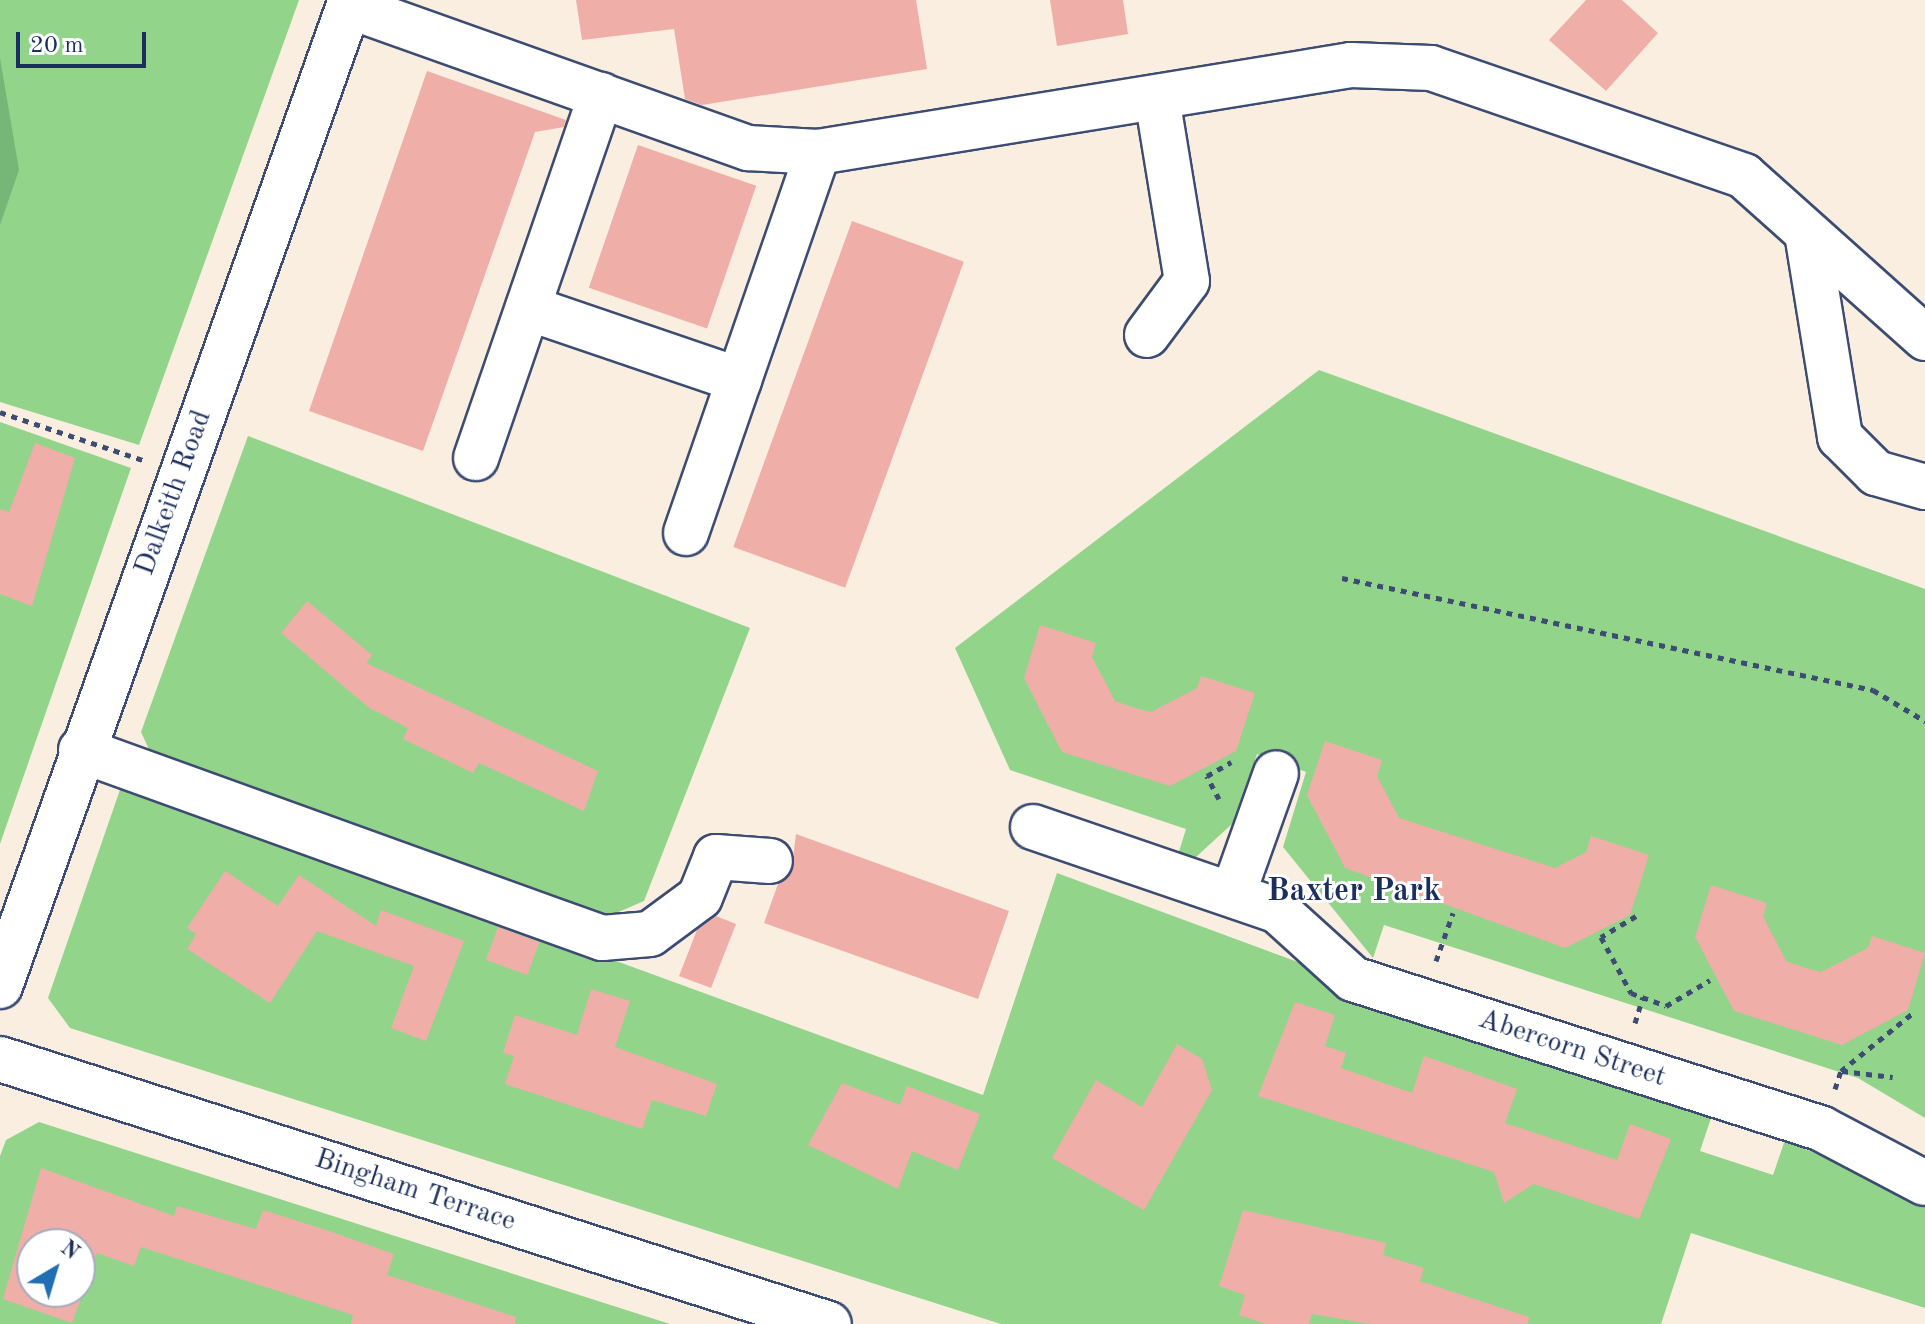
<!DOCTYPE html>
<style>
body{margin:0}
#map{position:relative;width:1925px;height:1324px;overflow:hidden;background:#f9eee0;font-family:"Old Standard TT",serif}
div>[style]{position:absolute}
[style*='--x']{left:calc(var(--x)*1px);top:calc(var(--y)*1px);width:calc(var(--w)*1px);rotate:calc(var(--a)*1deg)}
.green>*{inset:0;background:#93d48b}
.forest>*{inset:0;background:#76b677}
.building>*{inset:0;background:#efaea7;transform-origin:0 0}
.path>*{height:5px;margin-top:-2.5px;transform-origin:0;background:repeating-linear-gradient(90deg,#3c4c72 0 6px,transparent 0 12px)}
.roads{filter:drop-shadow(2px 0 #3c4c72) drop-shadow(-2px 0 #3c4c72) drop-shadow(0 2px #3c4c72) drop-shadow(0 -2px #3c4c72)}
.minor>*{height:44px;margin:-22px;padding:0 22px;transform-origin:22px;border-radius:22px;background:#fff}
span{translate:-50% -50%;white-space:nowrap;text-align:center;line-height:1.15;-webkit-text-stroke:6px #fff;paint-order:stroke}
.street-label{font-size:28px;color:#1b2f5e}
.quarter-label{font-size:32px;color:#1b2f5e;font-weight:700}
.north{position:absolute;left:16px;top:1228px;width:80px;height:80px;box-sizing:border-box;background:#fff;border:2px solid #a4acbf;border-radius:50%;rotate:38deg;font-size:22px;font-weight:700;line-height:32px;text-align:center;color:#1b2f5e}
.north::after{content:'';display:block;margin:auto;width:28px;height:36px;background:#1f6fb2;clip-path:polygon(50% 0,100% 100%,50% 72%,0 100%)}
.scale{position:absolute;left:16px;top:32px;width:130px;height:36px;box-sizing:border-box;border:4px solid #1b2f5e;border-top:0;padding-left:10px;font-size:24px;line-height:28px;white-space:nowrap;color:#1b2f5e;-webkit-text-stroke:6px #fff;paint-order:stroke}
</style>
<div id="map">
<div class="green">
<div style="clip-path:polygon(0 0,299px 0,139px 445px,0 402px)"></div>
<div style="clip-path:polygon(1319px 370px,1925px 589px,1925px 1118px,1858px 1078px,1384px 925px,1373px 958px,1283px 847px,1306px 772px,1257px 754px,1232px 824px,1196px 857px,1177px 858px,1186px 829px,1010px 770px,955px 648px)"></div>
<div style="clip-path:polygon(0 422px,131px 468px,0 844px)"></div>
<div style="clip-path:polygon(248px 436px,750px 628px,644px 901px,600px 920px,152px 756px,141px 732px)"></div>
<div style="clip-path:polygon(123px 781px,983px 1095px,1057px 873px,1712px 1115px,1700px 1151px,1773px 1175px,1785px 1140px,1925px 1202px,1925px 1308px,1691px 1233px,1661px 1324px,1001px 1324px,70px 1028px,48px 998px)"></div>
<div style="clip-path:polygon(evenodd,39px 1122px,670px 1324px,0 1324px,0 1156px,6px 1140px,39px 1122px,32px 1244px,80px 1244px,80px 1292px,32px 1292px,32px 1244px)"></div>
</div>
<div class="forest">
<div style="clip-path:polygon(0 58px,19px 170px,0 225px)"></div>
</div>
<div class="building">
<div style="clip-path:polygon(576px 0,916px 0,927px 69px,702px 105px,685px 99px,674px 29px,582px 40px)"></div>
<div style="clip-path:polygon(1050px 0,1123px 0,1128px 34px,1057px 46px)"></div>
<div style="clip-path:polygon(1586px 0,1622px 0,1658px 33px,1606px 91px,1549px 40px)"></div>
<div style="clip-path:polygon(427px 71px,566px 120px,564px 127px,535px 132px,423px 451px,309px 411px)"></div>
<div style="left:638px;top:145px;width:125px;height:151px;rotate:19deg"></div>
<div style="left:852px;top:221px;width:119px;height:347px;rotate:20deg"></div>
<div style="clip-path:polygon(35px 443px,75px 458px,32px 606px,0 594px,0 509px,9px 512px)"></div>
<div style="clip-path:polygon(307px 601px,372px 655px,366px 663px,598px 771px,584px 811px,479px 763px,473px 773px,403px 739px,408px 728px,368px 707px,281px 633px)"></div>
<div style="clip-path:polygon(1040px 625px,1096px 643px,1092px 657px,1115px 701px,1135px 708px,1151px 712px,1197px 688px,1201px 676px,1255px 693px,1236px 751px,1170px 786px,1062px 752px,1024px 678px)"></div>
<div style="clip-path:polygon(1325px 741px,1382px 760px,1377px 776px,1399px 818px,1555px 868px,1586px 852px,1591px 836px,1649px 855px,1630px 915px,1565px 948px,1345px 868px,1307px 795px)"></div>
<div style="clip-path:polygon(796px 834px,1009px 911px,978px 999px,764px 923px,778px 884px,791px 874px)"></div>
<div style="clip-path:polygon(225px 871px,278px 906px,299px 875px,376px 926px,381px 910px,464px 941px,426px 1041px,391px 1028px,414px 966px,317px 931px,270px 1003px,187px 949px,196px 934px,187px 928px)"></div>
<div style="clip-path:polygon(1711px 885px,1767px 903px,1763px 916px,1786px 961px,1806px 968px,1821px 972px,1868px 948px,1872px 936px,1925px 953px,1908px 1010px,1842px 1045px,1734px 1011px,1695px 937px)"></div>
<div style="clip-path:polygon(716px 916px,736px 924px,711px 988px,679px 976px,697px 930px)"></div>
<div style="left:498px;top:927px;width:44px;height:35px;rotate:20deg"></div>
<div style="clip-path:polygon(591px 989px,630px 1001px,615px 1047px,717px 1084px,706px 1116px,652px 1100px,642px 1129px,505px 1084px,514px 1056px,503px 1053px,515px 1015px,577px 1035px)"></div>
<div style="clip-path:polygon(1295px 1002px,1335px 1015px,1325px 1046px,1346px 1053px,1341px 1068px,1412px 1093px,1424px 1056px,1464px 1070px,1517px 1089px,1505px 1123px,1617px 1160px,1630px 1124px,1671px 1139px,1639px 1219px,1534px 1184px,1504px 1203px,1494px 1172px,1258px 1096px)"></div>
<div style="clip-path:polygon(1177px 1044px,1202px 1059px,1212px 1090px,1144px 1210px,1052px 1158px,1096px 1080px,1142px 1107px)"></div>
<div style="clip-path:polygon(842px 1083px,900px 1105px,907px 1086px,980px 1114px,958px 1170px,912px 1151px,898px 1189px,808px 1145px)"></div>
<div style="clip-path:polygon(evenodd,41px 1168px,174px 1216px,177px 1206px,256px 1229px,263px 1210px,329px 1231px,394px 1254px,387px 1275px,516px 1317px,515px 1324px,351px 1324px,353px 1315px,141px 1247px,134px 1266px,97px 1253px,72px 1323px,3px 1299px,41px 1168px,32px 1244px,80px 1244px,80px 1292px,32px 1292px,32px 1244px)"></div>
<div style="clip-path:polygon(1243px 1210px,1386px 1243px,1383px 1255px,1424px 1268px,1420px 1281px,1529px 1317px,1528px 1324px,1370px 1324px,1312px 1314px,1309px 1324px,1266px 1324px,1239px 1315px,1245px 1295px,1219px 1286px)"></div>
</div>
<div class="path">
<div style="--x:0;--y:412;--w:151;--a:18.6"></div>
<div style="--x:1342;--y:578;--w:543;--a:11.91"></div>
<div style="--x:1873;--y:690;--w:61;--a:30.8"></div>
<div style="--x:1219;--y:799;--w:26;--a:-118"></div>
<div style="--x:1207;--y:776;--w:28;--a:-30"></div>
<div style="--x:1636;--y:916;--w:41;--a:149"></div>
<div style="--x:1601;--y:937;--w:64;--a:61.8"></div>
<div style="--x:1631;--y:993;--w:37;--a:20"></div>
<div style="--x:1666;--y:1006;--w:51;--a:-30.6"></div>
<div style="--x:1436;--y:961;--w:51;--a:-70.5"></div>
<div style="--x:1635;--y:1023;--w:27;--a:-73"></div>
<div style="--x:1842;--y:1071;--w:51;--a:6.7"></div>
<div style="--x:1835;--y:1089;--w:19;--a:-72"></div>
<div style="--x:1841;--y:1071;--w:92;--a:-38.9"></div>
</div>
<div class="roads">
<div class="minor">
<div style="--x:349;--y:6;--w:424;--a:19.6"></div>
<div style="--x:748;--y:148;--w:70;--a:3.3"></div>
<div style="--x:818;--y:152;--w:540;--a:-9.27"></div>
<div style="--x:1351;--y:65;--w:80;--a:2.1"></div>
<div style="--x:1431;--y:68;--w:331;--a:19"></div>
<div style="--x:1744;--y:176;--w:243;--a:41.8"></div>
<div style="--x:1807;--y:233;--w:207;--a:80.8"></div>
<div style="--x:1840;--y:437;--w:51;--a:45"></div>
<div style="--x:1876;--y:473;--w:51;--a:15.9"></div>
<div style="--x:528;--y:308;--w:223;--a:18.8"></div>
<div style="--x:1147;--y:335;--w:67;--a:-53.5"></div>
<div style="--x:1187;--y:281;--w:186;--a:-99.3"></div>
<div style="--x:476;--y:458;--w:384;--a:-71"></div>
<div style="--x:686;--y:533;--w:403;--a:-70.9"></div>
<div style="--x:81;--y:750;--w:554;--a:19.84"></div>
<div style="--x:602;--y:938;--w:48;--a:-4.8"></div>
<div style="--x:650;--y:934;--w:62;--a:-36.5"></div>
<div style="--x:700;--y:897;--w:43;--a:-68.2"></div>
<div style="--x:716;--y:857;--w:54;--a:4.2"></div>
<div style="--x:1033;--y:827;--w:259;--a:18.9"></div>
<div style="--x:1278;--y:911;--w:101;--a:42.2"></div>
<div style="--x:1353;--y:979;--w:492;--a:17.7"></div>
<div style="--x:1822;--y:1129;--w:116;--a:27.7"></div>
<div style="--x:1233;--y:894;--w:128;--a:-70.4"></div>
<div style="--x:0;--y:986;--w:1047;--a:-70.41"></div>
<div style="--x:0;--y:1059;--w:870;--a:17.73"></div>
</div>
</div>
<div class="street-label">
<span style="left:174px;top:493px;rotate:-70deg">Dalkeith Road</span>
<span style="left:1572px;top:1049px;rotate:18deg">Abercorn Street</span>
<span style="left:415px;top:1191px;rotate:18deg">Bingham Terrace</span>
</div>
<div class="quarter-label">
<span style="left:1354px;top:892px">Baxter Park</span>
</div>
<div class="north">N</div>
<div class="scale">20 m</div>
</div>
